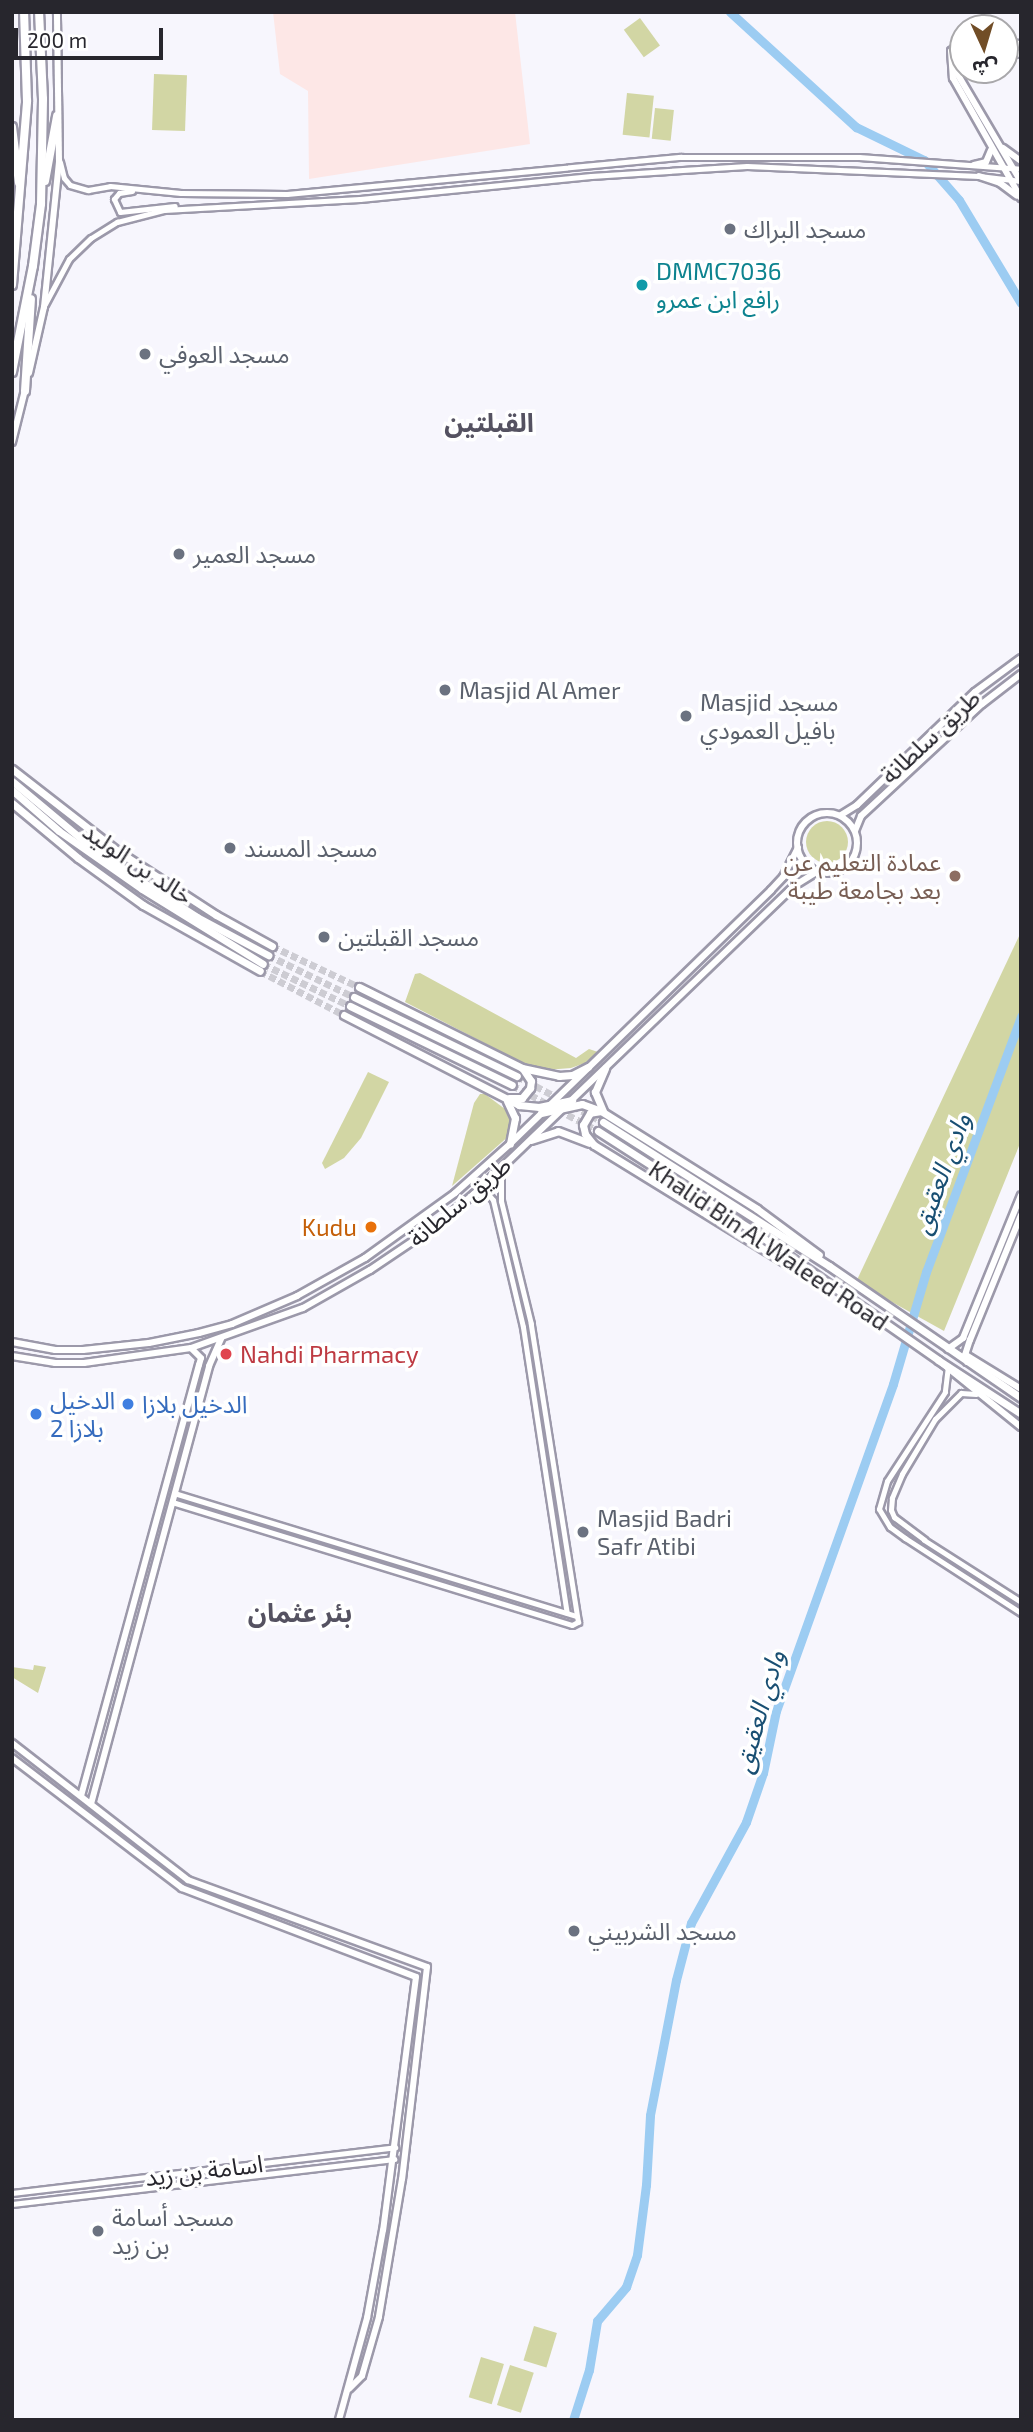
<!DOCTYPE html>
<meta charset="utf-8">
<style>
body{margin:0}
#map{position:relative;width:1033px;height:2432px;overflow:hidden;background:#f7f6fd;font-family:"Exo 2","Noto Sans Arabic",sans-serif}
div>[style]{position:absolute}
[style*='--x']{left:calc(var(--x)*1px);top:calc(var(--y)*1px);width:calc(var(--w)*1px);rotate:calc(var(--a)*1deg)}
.commercial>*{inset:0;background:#fde7e6}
.green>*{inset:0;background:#d2d6a4;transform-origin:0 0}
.round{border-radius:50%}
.river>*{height:9px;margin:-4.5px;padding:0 4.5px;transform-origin:4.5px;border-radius:4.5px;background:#9cccf2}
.trunk-tunnel>*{height:7px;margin-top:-3.5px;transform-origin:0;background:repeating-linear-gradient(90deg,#cdccd3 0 7px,transparent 0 10.5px)}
.roads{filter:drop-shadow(2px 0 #9c99aa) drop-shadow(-2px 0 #9c99aa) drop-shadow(0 2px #9c99aa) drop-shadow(0 -2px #9c99aa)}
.tertiary>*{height:5px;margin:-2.5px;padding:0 2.5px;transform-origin:2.5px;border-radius:2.5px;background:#fff}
.secondary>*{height:6px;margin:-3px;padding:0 3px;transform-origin:3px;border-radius:3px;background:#fff}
.secondary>.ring{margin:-3px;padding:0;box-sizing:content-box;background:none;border:6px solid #fff;border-radius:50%}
.primary>*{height:6px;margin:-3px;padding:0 3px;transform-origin:3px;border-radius:3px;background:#fff}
.trunk>*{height:7px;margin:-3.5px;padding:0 3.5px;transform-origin:3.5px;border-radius:3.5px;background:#fff}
.motorway>*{height:8px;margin:-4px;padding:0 4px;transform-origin:4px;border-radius:4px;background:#fff}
.dots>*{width:19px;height:19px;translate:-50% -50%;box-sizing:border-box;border:4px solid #fff;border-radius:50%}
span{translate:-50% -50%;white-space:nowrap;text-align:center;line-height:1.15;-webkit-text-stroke:7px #fff;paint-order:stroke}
.worship-label{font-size:24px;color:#5b616d}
.left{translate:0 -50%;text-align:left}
.culture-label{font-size:24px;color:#0d838f}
.street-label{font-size:24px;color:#27262d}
.education-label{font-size:24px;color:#785e54}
.right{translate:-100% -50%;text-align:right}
.food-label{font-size:24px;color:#c56008}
.health-label{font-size:24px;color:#be3a42}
.shop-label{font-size:24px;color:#366cbe}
.neighbourhood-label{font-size:26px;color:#555261;font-weight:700}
.water-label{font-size:26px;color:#194f73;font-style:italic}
.frame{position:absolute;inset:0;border:14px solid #27262d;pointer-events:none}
.north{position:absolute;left:949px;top:14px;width:70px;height:70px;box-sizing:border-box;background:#fff;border:2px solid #a9a8ab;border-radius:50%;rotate:176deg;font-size:19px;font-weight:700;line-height:28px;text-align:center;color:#27262d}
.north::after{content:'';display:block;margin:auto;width:24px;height:32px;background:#714d27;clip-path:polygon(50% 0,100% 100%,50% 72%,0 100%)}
.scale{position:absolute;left:14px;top:28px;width:149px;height:32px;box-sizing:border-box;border:4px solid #27262d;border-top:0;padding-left:9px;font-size:21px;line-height:24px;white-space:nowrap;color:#27262d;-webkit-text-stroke:5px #fff;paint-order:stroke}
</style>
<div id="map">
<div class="commercial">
<div style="clip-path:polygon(273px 12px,515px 12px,530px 144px,309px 179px,308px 91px,280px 74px)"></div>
</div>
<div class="green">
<div style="left:640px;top:18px;width:34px;height:20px;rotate:54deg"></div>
<div style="left:154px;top:74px;width:33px;height:56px;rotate:2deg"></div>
<div style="left:627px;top:93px;width:27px;height:42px;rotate:6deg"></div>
<div style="left:655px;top:108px;width:19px;height:31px;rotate:6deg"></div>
<div class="round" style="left:806px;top:821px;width:42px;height:42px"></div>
<div style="clip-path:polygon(1021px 932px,1021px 1141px,944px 1331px,856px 1282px)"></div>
<div style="clip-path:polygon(420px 973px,576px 1058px,589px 1049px,598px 1052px,585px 1063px,571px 1068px,546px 1070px,529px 1066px,405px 1002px,415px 974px)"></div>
<div style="clip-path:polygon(368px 1072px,389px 1082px,361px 1138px,344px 1158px,325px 1169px,322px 1163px)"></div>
<div style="clip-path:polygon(480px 1094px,485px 1094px,509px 1112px,512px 1124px,510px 1135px,452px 1186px,474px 1103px)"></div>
<div style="clip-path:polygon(34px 1665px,46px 1667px,38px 1693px,12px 1677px,12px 1667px,33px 1670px)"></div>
<div style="left:534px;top:2326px;width:24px;height:36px;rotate:17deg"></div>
<div style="left:481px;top:2357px;width:24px;height:42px;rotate:17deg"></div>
<div style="left:510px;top:2365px;width:25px;height:42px;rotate:18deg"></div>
</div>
<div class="river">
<div style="--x:730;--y:12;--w:171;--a:42.4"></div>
<div style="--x:856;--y:127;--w:76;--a:25.9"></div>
<div style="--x:924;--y:160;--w:53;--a:48.8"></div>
<div style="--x:959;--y:200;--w:120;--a:59"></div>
<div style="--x:573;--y:2420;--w:52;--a:-72.3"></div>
<div style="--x:589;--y:2370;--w:50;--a:-80.7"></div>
<div style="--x:597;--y:2321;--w:45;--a:-49.5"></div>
<div style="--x:626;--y:2287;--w:34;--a:-71"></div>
<div style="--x:637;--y:2255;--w:71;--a:-82.7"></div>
<div style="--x:646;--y:2185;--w:70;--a:-86.7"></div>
<div style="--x:650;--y:2115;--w:137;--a:-79.1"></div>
<div style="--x:676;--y:1980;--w:59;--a:-75.3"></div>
<div style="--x:691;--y:1923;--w:115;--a:-61.4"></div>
<div style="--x:746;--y:1822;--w:52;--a:-70.9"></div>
<div style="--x:763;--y:1773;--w:63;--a:-78.2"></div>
<div style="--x:776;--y:1711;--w:347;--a:-70.3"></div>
<div style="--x:893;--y:1384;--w:117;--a:-73.6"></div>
<div style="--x:926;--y:1272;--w:273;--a:-69.6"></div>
</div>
<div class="trunk-tunnel">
<div style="--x:272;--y:946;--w:96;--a:25.2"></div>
<div style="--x:268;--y:955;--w:96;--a:26"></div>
<div style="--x:263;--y:964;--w:97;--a:25.8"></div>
<div style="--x:260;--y:971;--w:95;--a:27.6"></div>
<div style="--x:517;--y:1076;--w:98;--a:28.1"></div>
<div style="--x:512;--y:1085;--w:98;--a:28.1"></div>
</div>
<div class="roads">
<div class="tertiary">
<div style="--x:60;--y:162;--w:16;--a:76"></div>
<div style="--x:64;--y:178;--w:9;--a:49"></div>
<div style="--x:70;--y:185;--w:19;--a:16"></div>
<div style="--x:88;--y:190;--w:22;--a:-10"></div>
<div style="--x:110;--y:186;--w:71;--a:5.6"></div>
<div style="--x:181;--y:193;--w:106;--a:0.5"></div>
<div style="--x:287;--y:194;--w:396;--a:-5.4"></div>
<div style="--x:681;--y:157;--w:178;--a:0"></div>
<div style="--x:859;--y:157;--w:162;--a:4.2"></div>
<div style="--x:132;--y:191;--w:13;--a:171"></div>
<div style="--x:119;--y:193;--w:8;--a:130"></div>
<div style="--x:114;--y:199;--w:14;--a:65"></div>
<div style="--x:120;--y:212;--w:55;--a:-6.2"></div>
<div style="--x:45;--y:304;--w:51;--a:-61.9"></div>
<div style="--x:69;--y:259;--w:30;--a:-44"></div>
<div style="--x:91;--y:238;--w:31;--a:-32"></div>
<div style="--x:117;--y:222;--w:49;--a:-14.3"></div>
<div style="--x:164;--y:210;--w:196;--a:-3.2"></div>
<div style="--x:360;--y:199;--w:232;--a:-5.7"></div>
<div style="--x:591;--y:176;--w:156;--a:-3.7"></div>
<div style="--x:747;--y:166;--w:232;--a:2.5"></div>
<div style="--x:979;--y:176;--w:42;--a:6.8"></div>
<div style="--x:474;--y:1194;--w:14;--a:0"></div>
<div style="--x:488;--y:1194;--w:8;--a:50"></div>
<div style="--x:493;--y:1200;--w:130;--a:76.7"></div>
<div style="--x:523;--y:1327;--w:289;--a:81.3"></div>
<div style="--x:948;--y:1366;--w:26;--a:97"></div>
<div style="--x:945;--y:1392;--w:106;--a:123.1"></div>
<div style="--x:887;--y:1481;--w:29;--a:106"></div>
<div style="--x:879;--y:1509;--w:21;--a:59"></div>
<div style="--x:890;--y:1527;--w:19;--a:36"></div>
<div style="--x:905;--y:1538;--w:138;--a:32.9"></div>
<div style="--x:976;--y:1394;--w:15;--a:-176"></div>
<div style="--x:961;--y:1393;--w:37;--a:135"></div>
<div style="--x:935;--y:1419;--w:64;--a:121"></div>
<div style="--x:902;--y:1474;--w:26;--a:113"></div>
<div style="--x:892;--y:1498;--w:12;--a:95"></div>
<div style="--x:891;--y:1510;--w:8;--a:67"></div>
<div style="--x:894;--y:1517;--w:38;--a:37"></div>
<div style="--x:924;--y:1540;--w:115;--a:32.6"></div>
<div style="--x:174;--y:1493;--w:421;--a:17"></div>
<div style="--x:172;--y:1502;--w:418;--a:17.1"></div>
<div style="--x:572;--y:1625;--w:7;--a:-27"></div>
<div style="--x:578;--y:1622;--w:302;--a:-99"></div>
<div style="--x:531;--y:1324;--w:127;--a:-103.7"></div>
<div style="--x:501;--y:1201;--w:32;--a:-90"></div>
<div style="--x:12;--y:2193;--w:386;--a:-6.8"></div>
<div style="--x:12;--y:2204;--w:385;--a:-6.7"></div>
</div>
<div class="secondary">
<div style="--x:963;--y:40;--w:16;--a:137"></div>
<div style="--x:951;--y:51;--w:27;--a:86"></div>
<div style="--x:953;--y:78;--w:138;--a:60.5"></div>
<div style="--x:1005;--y:43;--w:16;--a:4"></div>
<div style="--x:963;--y:50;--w:7;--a:146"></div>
<div style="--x:957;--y:54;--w:9;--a:103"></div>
<div style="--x:955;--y:63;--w:12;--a:76"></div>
<div style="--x:958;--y:75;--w:124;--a:59.5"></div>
<div style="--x:1005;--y:52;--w:16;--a:7"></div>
<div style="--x:1003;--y:148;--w:22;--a:36"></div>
<div style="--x:974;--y:165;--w:12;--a:-14"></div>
<div style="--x:986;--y:162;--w:13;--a:-67"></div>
<div style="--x:979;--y:176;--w:22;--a:18"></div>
<div style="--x:1000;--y:183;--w:21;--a:37"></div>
<div style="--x:29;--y:373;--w:68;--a:-77.2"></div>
<div style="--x:44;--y:307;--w:147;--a:-84.1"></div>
<div style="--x:59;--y:161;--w:149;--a:-90.8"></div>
<div style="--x:12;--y:442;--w:58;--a:-76"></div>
<div class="ring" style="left:797px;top:813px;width:54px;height:54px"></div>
<div style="--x:841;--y:815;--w:19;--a:-32"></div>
<div style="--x:857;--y:805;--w:163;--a:-43.8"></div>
<div style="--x:975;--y:692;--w:57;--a:-36.5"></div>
<div style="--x:855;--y:831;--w:16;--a:-68"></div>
<div style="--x:861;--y:816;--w:165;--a:-42.8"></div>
<div style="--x:982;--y:704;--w:49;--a:-37.6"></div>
<div style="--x:948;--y:1349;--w:19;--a:-36"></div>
<div style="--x:963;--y:1338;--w:154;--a:-67.9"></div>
<div style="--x:966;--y:1355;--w:65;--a:31.7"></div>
<div style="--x:967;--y:1362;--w:7;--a:-106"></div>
<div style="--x:965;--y:1355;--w:16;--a:-72"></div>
<div style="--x:970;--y:1340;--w:135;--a:-67.8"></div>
<div style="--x:943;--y:1364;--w:100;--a:38.9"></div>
<div style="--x:12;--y:1743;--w:223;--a:37.9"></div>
<div style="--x:188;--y:1880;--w:254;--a:20"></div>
<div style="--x:427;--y:1967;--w:213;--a:96.7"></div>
<div style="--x:402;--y:2179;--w:140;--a:99.5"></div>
<div style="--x:379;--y:2317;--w:61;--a:106.1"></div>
<div style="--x:362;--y:2376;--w:18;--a:135"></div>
<div style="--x:12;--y:1758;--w:214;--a:37.4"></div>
<div style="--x:182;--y:1888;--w:250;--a:20.8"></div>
<div style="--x:416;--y:1977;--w:255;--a:97.4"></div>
<div style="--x:383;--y:2230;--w:89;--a:100.3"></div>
<div style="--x:367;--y:2318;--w:106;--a:105.4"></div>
<div style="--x:81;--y:1796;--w:447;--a:-74.7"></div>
<div style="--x:199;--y:1365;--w:7;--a:-74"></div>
<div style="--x:201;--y:1358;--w:14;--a:-135"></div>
<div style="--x:91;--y:1804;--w:454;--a:-74.9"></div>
<div style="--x:209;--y:1366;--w:30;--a:-66"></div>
</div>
<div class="primary">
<div style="--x:12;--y:1342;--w:44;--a:10.5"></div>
<div style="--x:55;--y:1350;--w:28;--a:0"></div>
<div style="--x:83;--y:1350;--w:66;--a:-6.1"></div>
<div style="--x:149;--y:1343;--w:51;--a:-11.3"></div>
<div style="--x:199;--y:1333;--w:34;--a:-15"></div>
<div style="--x:232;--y:1324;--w:71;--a:-23.3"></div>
<div style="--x:297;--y:1296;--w:78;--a:-29.2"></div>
<div style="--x:365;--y:1258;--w:111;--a:-35.8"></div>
<div style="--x:455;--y:1193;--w:74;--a:-41.7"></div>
<div style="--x:510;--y:1144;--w:364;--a:-44.2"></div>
<div style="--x:771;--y:890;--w:18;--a:-47"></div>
<div style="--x:783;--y:877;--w:33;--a:-63"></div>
<div style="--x:12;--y:1356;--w:44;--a:9.2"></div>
<div style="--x:55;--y:1363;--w:29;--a:0"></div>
<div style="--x:84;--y:1363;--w:108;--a:-8"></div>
<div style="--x:191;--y:1348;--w:119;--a:-19.7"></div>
<div style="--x:303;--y:1308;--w:77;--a:-29.6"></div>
<div style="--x:370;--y:1270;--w:81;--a:-33.9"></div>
<div style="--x:437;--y:1225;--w:48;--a:-40"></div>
<div style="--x:474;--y:1194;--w:444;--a:-43.9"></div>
<div style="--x:794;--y:886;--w:28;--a:-32"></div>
</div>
<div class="trunk">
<div style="--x:12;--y:769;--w:132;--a:37.9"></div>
<div style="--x:116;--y:850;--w:119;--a:33"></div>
<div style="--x:216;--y:915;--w:64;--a:29"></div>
<div style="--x:12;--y:781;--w:95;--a:39.9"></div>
<div style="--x:85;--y:842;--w:72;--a:34.8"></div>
<div style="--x:144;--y:883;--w:63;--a:32.7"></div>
<div style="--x:197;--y:917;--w:81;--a:28.2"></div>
<div style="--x:12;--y:790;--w:62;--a:41.1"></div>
<div style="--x:59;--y:831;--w:101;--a:34.9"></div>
<div style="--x:142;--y:889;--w:142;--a:31.8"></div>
<div style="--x:12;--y:803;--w:86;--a:39.8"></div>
<div style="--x:78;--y:858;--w:80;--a:35.9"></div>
<div style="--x:143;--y:905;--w:134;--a:29.4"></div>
<div style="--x:359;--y:987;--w:182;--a:26.4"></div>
<div style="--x:522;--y:1068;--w:38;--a:12"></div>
<div style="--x:559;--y:1076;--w:13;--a:-4"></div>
<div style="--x:572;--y:1075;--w:18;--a:-27"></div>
<div style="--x:354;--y:997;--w:181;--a:25.9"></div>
<div style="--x:350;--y:1006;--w:180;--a:26"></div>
<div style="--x:344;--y:1015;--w:197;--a:27.2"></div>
<div style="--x:519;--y:1105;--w:20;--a:6"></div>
<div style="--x:539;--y:1107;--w:34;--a:-12"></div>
<div style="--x:509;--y:1098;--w:13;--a:0"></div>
<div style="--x:522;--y:1098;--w:13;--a:-51"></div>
<div style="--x:530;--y:1088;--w:7;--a:-82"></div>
<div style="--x:531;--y:1081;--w:14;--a:-124"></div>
<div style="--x:507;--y:1101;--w:19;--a:65"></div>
<div style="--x:515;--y:1118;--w:26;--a:101"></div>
<div style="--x:601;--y:1111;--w:11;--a:170"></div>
<div style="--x:590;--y:1113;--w:14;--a:120"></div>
<div style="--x:583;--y:1125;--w:9;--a:77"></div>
<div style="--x:585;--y:1134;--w:14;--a:51"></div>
<div style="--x:594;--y:1145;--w:238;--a:31.6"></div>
<div style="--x:797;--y:1270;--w:27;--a:22"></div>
<div style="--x:603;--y:1111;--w:21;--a:-113"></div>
<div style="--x:595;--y:1092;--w:26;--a:-67"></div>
<div style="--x:541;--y:1113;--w:42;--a:-12.4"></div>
<div style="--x:582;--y:1104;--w:20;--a:20"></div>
<div style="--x:601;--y:1111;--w:184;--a:32.1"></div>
<div style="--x:757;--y:1209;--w:77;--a:36.6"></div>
<div style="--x:603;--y:1122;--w:268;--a:32.5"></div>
<div style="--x:829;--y:1266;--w:233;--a:34.5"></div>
<div style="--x:598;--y:1131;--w:179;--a:32.7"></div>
<div style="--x:749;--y:1228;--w:231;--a:34.9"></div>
<div style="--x:938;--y:1360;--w:99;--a:33"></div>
<div style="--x:531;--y:1140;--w:28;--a:-18"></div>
<div style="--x:558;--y:1131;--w:33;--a:21"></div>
</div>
<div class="motorway">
<div style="--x:12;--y:127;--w:56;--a:82.9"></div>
<div style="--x:45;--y:181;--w:66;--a:-79.5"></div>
<div style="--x:12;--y:285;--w:185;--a:-85.3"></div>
<div style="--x:27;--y:101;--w:89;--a:-91.9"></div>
<div style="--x:12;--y:372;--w:108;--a:-78.8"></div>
<div style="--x:33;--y:266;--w:63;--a:-82.6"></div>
<div style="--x:41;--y:204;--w:105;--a:-88.9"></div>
<div style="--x:43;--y:99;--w:87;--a:-92.6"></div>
<div style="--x:25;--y:391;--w:92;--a:-86.3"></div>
</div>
</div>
<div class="dots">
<div style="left:730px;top:229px;background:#6b7280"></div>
<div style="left:642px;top:285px;background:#0f9aa8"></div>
<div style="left:145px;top:354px;background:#6b7280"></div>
<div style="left:179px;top:554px;background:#6b7280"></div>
<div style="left:445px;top:690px;background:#6b7280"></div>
<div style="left:686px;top:716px;background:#6b7280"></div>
<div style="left:230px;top:848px;background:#6b7280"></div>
<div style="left:955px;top:876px;background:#8d6e63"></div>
<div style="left:324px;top:937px;background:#6b7280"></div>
<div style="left:371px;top:1227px;background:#e8710a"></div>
<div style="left:226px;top:1354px;background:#e0444e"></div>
<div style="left:128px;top:1404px;background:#3f7fe0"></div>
<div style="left:36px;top:1414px;background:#3f7fe0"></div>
<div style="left:583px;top:1532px;background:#6b7280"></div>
<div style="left:574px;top:1931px;background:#6b7280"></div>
<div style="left:98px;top:2231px;background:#6b7280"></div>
</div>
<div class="worship-label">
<span class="left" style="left:744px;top:229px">مسجد البراك</span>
<span class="left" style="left:159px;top:354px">مسجد العوفي</span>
<span class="left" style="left:193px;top:554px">مسجد العمير</span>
<span class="left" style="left:459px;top:690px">Masjid Al Amer</span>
<span class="left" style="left:700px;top:716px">Masjid مسجد<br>بافيل العمودي</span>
<span class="left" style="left:244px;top:848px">مسجد المسند</span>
<span class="left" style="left:338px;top:937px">مسجد القبلتين</span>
<span class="left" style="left:597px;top:1532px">Masjid Badri<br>Safr Atibi</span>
<span class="left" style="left:588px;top:1931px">مسجد الشربيني</span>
<span class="left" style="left:112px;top:2231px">مسجد أسامة<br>بن زيد</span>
</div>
<div class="culture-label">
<span class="left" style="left:656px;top:285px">DMMC7036<br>رافع ابن عمرو</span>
</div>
<div class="street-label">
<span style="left:930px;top:736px;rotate:-43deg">طريق سلطانة</span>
<span style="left:138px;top:863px;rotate:34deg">خالد بن الوليد</span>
<span style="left:459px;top:1201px;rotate:-40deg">طريق سلطانة</span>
<span style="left:769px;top:1245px;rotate:34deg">Khalid Bin Al Waleed Road</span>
<span style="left:204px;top:2170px;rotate:-7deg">اسامة بن زید</span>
</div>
<div class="education-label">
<span class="right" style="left:941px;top:876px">عمادة التعليم عن<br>بعد بجامعة طيبة</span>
</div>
<div class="food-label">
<span class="right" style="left:357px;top:1227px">Kudu</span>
</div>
<div class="health-label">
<span class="left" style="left:240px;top:1354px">Nahdi Pharmacy</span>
</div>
<div class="shop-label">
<span class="left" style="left:50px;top:1414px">الدخیل<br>بلازا 2</span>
<span class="left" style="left:142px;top:1404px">الدخیل بلازا</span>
</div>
<div class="neighbourhood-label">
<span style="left:489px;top:422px">القبلتين</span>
<span style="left:300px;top:1612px">بئر عثمان</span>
</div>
<div class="water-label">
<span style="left:940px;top:1173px;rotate:-70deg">وادي العقيق</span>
<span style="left:758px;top:1711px;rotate:-74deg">وادي العقيق</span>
</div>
<div class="frame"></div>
<div class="north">ش</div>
<div class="scale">200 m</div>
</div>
